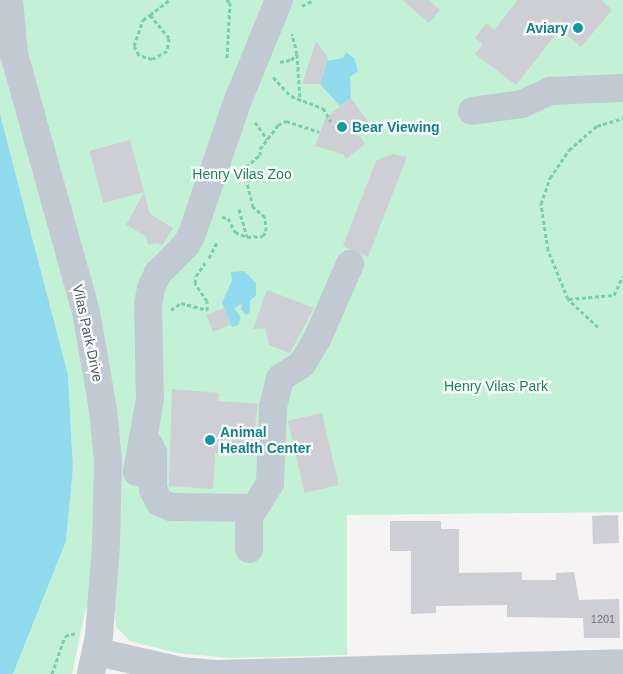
<!DOCTYPE html>
<style>
body{margin:0}
#map{position:relative;width:623px;height:674px;overflow:hidden;background:#f5f3f3;font-family:Arial,sans-serif}
div>[style]{position:absolute}
[style*='--x']{left:calc(var(--x)*1px);top:calc(var(--y)*1px);width:calc(var(--w)*1px);rotate:calc(var(--a)*1deg)}
.green>*{inset:0;background:#c3f1d5}
.water>*{inset:0;background:#90daee}
.building>*{inset:0;background:#cdcfd5;transform-origin:0 0}
.path>*{height:3px;margin-top:-1.5px;transform-origin:0;background:repeating-linear-gradient(90deg,#7ad0a6 0 4px,transparent 0 6.5px)}
.minor>*{height:28px;margin:-14px;padding:0 14px;transform-origin:14px;border-radius:14px;background:#c1cad2}
.dots>*{width:14px;height:14px;translate:-50% -50%;box-sizing:border-box;border:2px solid #fff;border-radius:50%}
span{translate:-50% -50%;white-space:nowrap;text-align:center;line-height:1.15;-webkit-text-stroke:4.5px #fff;paint-order:stroke}
.number-label{font-size:11px;color:#6b747e}
.number-label span{-webkit-text-stroke-width:0}
.culture-label{font-size:14px;color:#0d838f;font-weight:700}
.right{translate:-100% -50%;text-align:right}
.left{translate:0 -50%;text-align:left}
.park-label{font-size:14px;color:#17864f}
.street-label{font-size:14px;color:#4a5661}
</style>
<div id="map">
<div class="green">
<div style="clip-path:polygon(0 0,623px 0,623px 512px,347px 515px,347px 655px,230px 658px,177px 653px,130px 641px,116px 627px,115px 611px,86px 607px,72px 674px,13px 674px,66px 541px,73px 468px,68px 375px,0 114px)"></div>
</div>
<div class="water">
<div style="clip-path:polygon(346px 52px,354px 58px,358px 71px,350px 77px,351px 98px,340px 106px,320px 84px,327px 61px,343px 58px)"></div>
<div style="clip-path:polygon(0 114px,68px 375px,73px 468px,66px 541px,13px 674px,0 674px)"></div>
<div style="clip-path:polygon(244px 271px,256px 283px,256px 295px,250px 301px,250px 312px,246px 315px,241px 309px,242px 304px,234px 308px,241px 317px,238px 325px,232px 327px,222px 303px,232px 280px,231px 272px)"></div>
</div>
<div class="building">
<div style="clip-path:polygon(402px 0,429px 0,440px 10px,429px 23px)"></div>
<div style="clip-path:polygon(518px 0,602px 0,612px 10px,581px 47px,560px 29px,516px 85px,475px 54px,483px 44px,475px 38px,486px 23px,494px 30px)"></div>
<div style="clip-path:polygon(316px 41px,328px 58px,320px 84px,302px 84px)"></div>
<div style="clip-path:polygon(351px 98px,369px 123px,357px 132px,365px 144px,346px 159px,343px 154px,315px 146px,326px 117px)"></div>
<div style="left:130px;top:140px;width:54px;height:42px;rotate:75deg"></div>
<div style="clip-path:polygon(392px 154px,407px 157px,368px 257px,343px 246px,376px 161px)"></div>
<div style="clip-path:polygon(144px 192px,150px 214px,173px 228px,162px 246px,158px 243px,148px 245px,146px 236px,126px 225px)"></div>
<div style="clip-path:polygon(267px 290px,314px 308px,290px 353px,269px 345px,265px 328px,253px 329px)"></div>
<div style="left:224px;top:308px;width:18px;height:19px;rotate:68deg"></div>
<div style="clip-path:polygon(172px 389px,219px 393px,218px 401px,258px 404px,251px 456px,215px 453px,213px 489px,169px 486px)"></div>
<div style="left:322px;top:413px;width:74px;height:35px;rotate:77deg"></div>
<div style="left:618px;top:515px;width:28px;height:26px;rotate:88deg"></div>
<div style="clip-path:polygon(390px 521px,441px 521px,441px 529px,459px 529px,459px 573px,522px 572px,522px 580px,556px 580px,556px 573px,574px 572px,579px 600px,619px 599px,620px 638px,584px 638px,583px 618px,507px 617px,507px 605px,436px 606px,436px 613px,411px 614px,411px 551px,390px 551px)"></div>
</div>
<div class="path">
<div style="--x:226;--y:0;--w:4;--a:27"></div>
<div style="--x:230;--y:2;--w:57;--a:93"></div>
<div style="--x:302;--y:6;--w:13;--a:-27"></div>
<div style="--x:150;--y:15;--w:30;--a:50"></div>
<div style="--x:169;--y:38;--w:13;--a:99"></div>
<div style="--x:167;--y:51;--w:17;--a:152"></div>
<div style="--x:152;--y:59;--w:14;--a:-163"></div>
<div style="--x:139;--y:55;--w:10;--a:-119"></div>
<div style="--x:134;--y:46;--w:28;--a:-71"></div>
<div style="--x:143;--y:20;--w:9;--a:-36"></div>
<div style="--x:150;--y:15;--w:24;--a:-38"></div>
<div style="--x:297;--y:54;--w:47;--a:86.3"></div>
<div style="--x:280;--y:62;--w:11;--a:-10"></div>
<div style="--x:291;--y:60;--w:8;--a:-45"></div>
<div style="--x:297;--y:54;--w:21;--a:-104"></div>
<div style="--x:273;--y:77;--w:26;--a:47"></div>
<div style="--x:291;--y:96;--w:34;--a:21"></div>
<div style="--x:323;--y:108;--w:16;--a:60"></div>
<div style="--x:255;--y:122;--w:21;--a:55"></div>
<div style="--x:239;--y:209;--w:29;--a:74"></div>
<div style="--x:222;--y:217;--w:6;--a:9"></div>
<div style="--x:228;--y:218;--w:16;--a:63"></div>
<div style="--x:235;--y:232;--w:13;--a:23"></div>
<div style="--x:247;--y:237;--w:16;--a:-4"></div>
<div style="--x:263;--y:236;--w:6;--a:-59"></div>
<div style="--x:266;--y:231;--w:14;--a:-94"></div>
<div style="--x:265;--y:217;--w:16;--a:-140"></div>
<div style="--x:253;--y:207;--w:32;--a:-104"></div>
<div style="--x:245;--y:176;--w:9;--a:-84"></div>
<div style="--x:246;--y:167;--w:18;--a:-41"></div>
<div style="--x:260;--y:155;--w:6;--a:-90"></div>
<div style="--x:260;--y:149;--w:30;--a:-53"></div>
<div style="--x:278;--y:125;--w:9;--a:-27"></div>
<div style="--x:286;--y:121;--w:35;--a:18"></div>
<div style="--x:209;--y:258;--w:18;--a:-63"></div>
<div style="--x:569;--y:299;--w:45;--a:-5.1"></div>
<div style="--x:614;--y:295;--w:21;--a:-65"></div>
<div style="--x:171;--y:310;--w:12;--a:-35"></div>
<div style="--x:181;--y:303;--w:27;--a:15"></div>
<div style="--x:207;--y:310;--w:9;--a:-90"></div>
<div style="--x:207;--y:301;--w:22;--a:-124"></div>
<div style="--x:195;--y:283;--w:7;--a:-82"></div>
<div style="--x:196;--y:276;--w:16;--a:-55"></div>
<div style="--x:598;--y:327;--w:41;--a:-137"></div>
<div style="--x:568;--y:299;--w:53;--a:-112.2"></div>
<div style="--x:548;--y:250;--w:47;--a:-98.7"></div>
<div style="--x:541;--y:204;--w:28;--a:-71"></div>
<div style="--x:550;--y:178;--w:34;--a:-56"></div>
<div style="--x:569;--y:150;--w:37;--a:-41"></div>
<div style="--x:597;--y:126;--w:27;--a:-17"></div>
<div style="--x:52;--y:674;--w:40;--a:-71.1"></div>
<div style="--x:65;--y:636;--w:11;--a:-15"></div>
</div>
<div class="minor">
<div style="--x:9;--y:0;--w:54;--a:84.7"></div>
<div style="--x:14;--y:54;--w:268;--a:74.4"></div>
<div style="--x:86;--y:312;--w:98;--a:80.1"></div>
<div style="--x:103;--y:409;--w:52;--a:84.5"></div>
<div style="--x:108;--y:461;--w:84;--a:91.4"></div>
<div style="--x:106;--y:545;--w:91;--a:94.4"></div>
<div style="--x:99;--y:636;--w:39;--a:102"></div>
<div style="--x:472;--y:111;--w:50;--a:-8"></div>
<div style="--x:522;--y:104;--w:31;--a:-25"></div>
<div style="--x:550;--y:91;--w:73;--a:-2.4"></div>
<div style="--x:150;--y:446;--w:8;--a:67"></div>
<div style="--x:153;--y:453;--w:36;--a:90"></div>
<div style="--x:153;--y:489;--w:14;--a:65"></div>
<div style="--x:159;--y:502;--w:13;--a:23"></div>
<div style="--x:171;--y:507;--w:83;--a:0.7"></div>
<div style="--x:137;--y:472;--w:74;--a:-79.9"></div>
<div style="--x:150;--y:399;--w:95;--a:-91.2"></div>
<div style="--x:148;--y:304;--w:16;--a:-79"></div>
<div style="--x:151;--y:288;--w:17;--a:-65"></div>
<div style="--x:158;--y:273;--w:40;--a:-45"></div>
<div style="--x:186;--y:245;--w:13;--a:-61"></div>
<div style="--x:192;--y:234;--w:142;--a:-71.1"></div>
<div style="--x:238;--y:100;--w:108;--a:-67.7"></div>
<div style="--x:249;--y:549;--w:32;--a:-90"></div>
<div style="--x:249;--y:517;--w:40;--a:-58"></div>
<div style="--x:270;--y:483;--w:76;--a:-87.7"></div>
<div style="--x:273;--y:407;--w:30;--a:-76"></div>
<div style="--x:280;--y:378;--w:26;--a:-32"></div>
<div style="--x:302;--y:364;--w:31;--a:-59"></div>
<div style="--x:318;--y:337;--w:80;--a:-66.3"></div>
<div style="--x:97;--y:652;--w:86;--a:12.7"></div>
<div style="--x:181;--y:671;--w:34;--a:5"></div>
<div style="--x:215;--y:674;--w:408;--a:-1.5"></div>
</div>
<div class="dots">
<div style="left:578px;top:28px;background:#0f9aa8"></div>
<div style="left:342px;top:127px;background:#0f9aa8"></div>
<div style="left:210px;top:440px;background:#0f9aa8"></div>
</div>
<div class="number-label">
<span style="left:603px;top:619px">1201</span>
</div>
<div class="culture-label">
<span class="right" style="left:568px;top:28px">Aviary</span>
<span class="left" style="left:352px;top:127px">Bear Viewing</span>
<span class="left" style="left:220px;top:440px">Animal<br>Health Center</span>
</div>
<div class="park-label">
<span style="left:242px;top:174px">Henry Vilas Zoo</span>
<span style="left:496px;top:386px">Henry Vilas Park</span>
</div>
<div class="street-label">
<span style="left:88px;top:333px;rotate:78deg">Vilas Park Drive</span>
</div>
</div>
